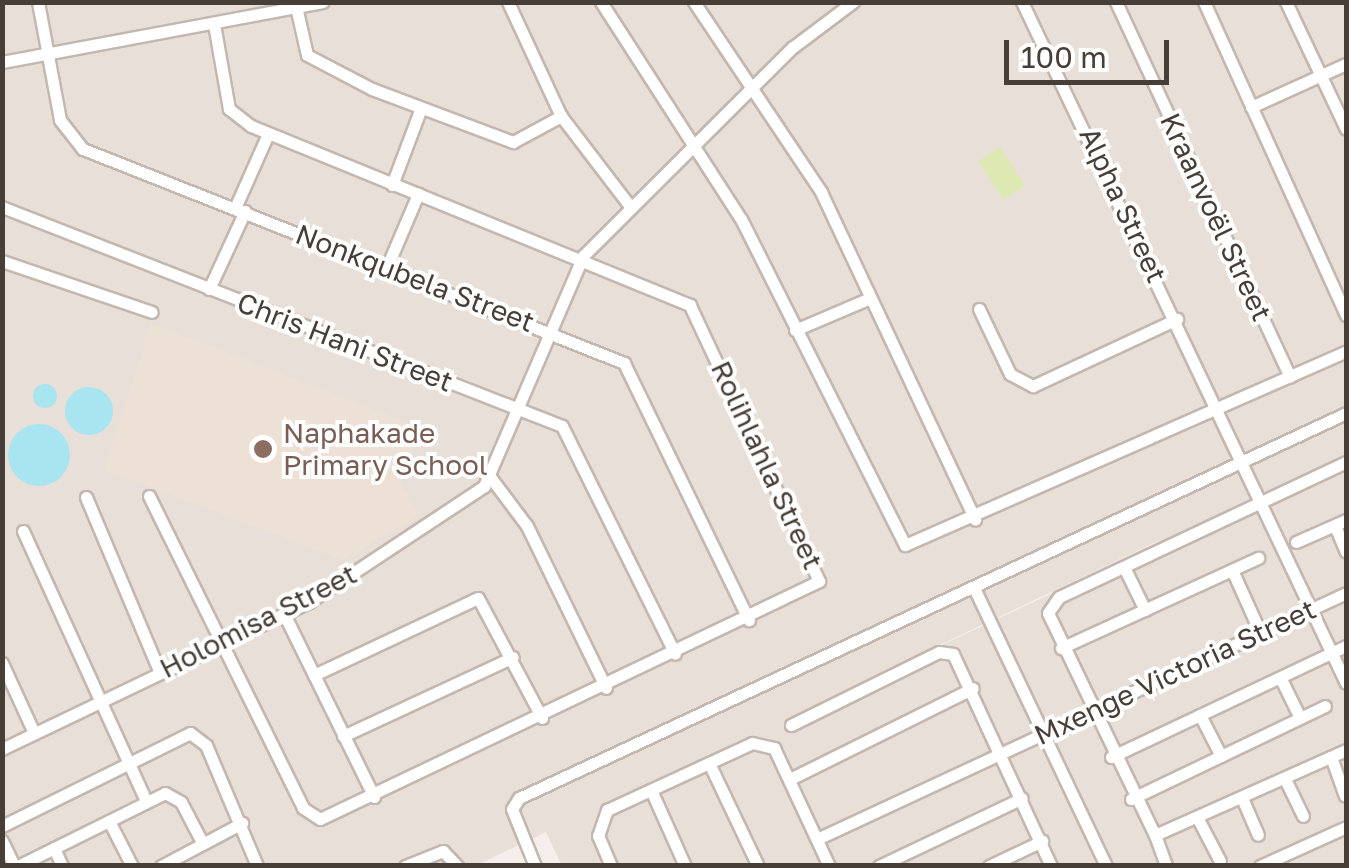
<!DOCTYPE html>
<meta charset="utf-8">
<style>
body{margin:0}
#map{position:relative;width:1349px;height:868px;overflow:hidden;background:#f5eeea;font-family:"Golos Text",sans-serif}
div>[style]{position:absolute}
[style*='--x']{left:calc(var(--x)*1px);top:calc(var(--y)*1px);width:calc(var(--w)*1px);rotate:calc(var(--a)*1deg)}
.residential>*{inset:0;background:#e8dfd8}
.education>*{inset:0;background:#ede0d4}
.green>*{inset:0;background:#dee8b3;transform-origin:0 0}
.water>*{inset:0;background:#a8e5f0}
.round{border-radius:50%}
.roads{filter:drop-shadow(2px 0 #c3b7af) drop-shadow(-2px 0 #c3b7af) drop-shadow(0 2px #c3b7af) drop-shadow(0 -2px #c3b7af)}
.minor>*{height:11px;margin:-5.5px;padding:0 5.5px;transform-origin:5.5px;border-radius:5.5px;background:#fff}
.dots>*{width:28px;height:28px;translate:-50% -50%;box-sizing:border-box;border:5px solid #fff;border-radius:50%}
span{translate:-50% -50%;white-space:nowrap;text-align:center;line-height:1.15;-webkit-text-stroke:8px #fff;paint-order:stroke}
.street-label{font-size:28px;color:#483e38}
.education-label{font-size:28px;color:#785e54}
.left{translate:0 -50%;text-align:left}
.frame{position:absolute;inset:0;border:5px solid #483e38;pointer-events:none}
.scale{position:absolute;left:1004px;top:40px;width:165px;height:45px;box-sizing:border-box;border:5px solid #483e38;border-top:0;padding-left:12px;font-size:30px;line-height:35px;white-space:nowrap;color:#483e38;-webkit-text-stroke:8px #fff;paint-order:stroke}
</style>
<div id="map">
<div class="residential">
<div style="clip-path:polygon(evenodd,2px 3px,1346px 3px,1346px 865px,562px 866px,546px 832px,477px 865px,3px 865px,2px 3px,1158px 541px,1159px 543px,878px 675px,879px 674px,1158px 541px)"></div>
</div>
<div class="education">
<div style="clip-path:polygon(151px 323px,422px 428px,401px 482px,420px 515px,343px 560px,105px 470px)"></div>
</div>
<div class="green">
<div style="left:1000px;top:147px;width:46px;height:26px;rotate:57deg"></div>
</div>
<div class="water">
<div class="round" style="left:33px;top:384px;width:24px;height:24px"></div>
<div class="round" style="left:65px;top:387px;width:48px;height:48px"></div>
<div class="round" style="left:8px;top:424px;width:62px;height:62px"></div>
</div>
<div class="roads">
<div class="minor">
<div style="--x:38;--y:2;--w:120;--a:79.4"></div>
<div style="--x:60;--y:120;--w:37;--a:52"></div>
<div style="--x:83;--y:149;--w:582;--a:21.58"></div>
<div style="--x:624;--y:363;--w:286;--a:64.1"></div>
<div style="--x:295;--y:2;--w:54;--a:77.2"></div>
<div style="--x:307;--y:55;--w:73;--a:27.6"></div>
<div style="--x:372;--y:89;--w:151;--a:20.6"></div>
<div style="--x:513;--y:142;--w:55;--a:-28.4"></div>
<div style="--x:508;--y:2;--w:126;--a:65.1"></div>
<div style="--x:561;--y:116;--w:112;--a:52.6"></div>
<div style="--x:601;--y:2;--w:258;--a:57.2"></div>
<div style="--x:741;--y:219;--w:365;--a:63.3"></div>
<div style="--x:905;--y:545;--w:482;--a:-23.7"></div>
<div style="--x:694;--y:2;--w:229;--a:56.2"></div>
<div style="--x:821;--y:192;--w:362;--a:64.8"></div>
<div style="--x:1022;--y:2;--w:754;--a:64.56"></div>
<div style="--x:1116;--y:2;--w:413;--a:65.1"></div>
<div style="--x:1204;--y:2;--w:344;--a:65.6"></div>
<div style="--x:1286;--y:2;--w:140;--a:64.7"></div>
<div style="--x:2;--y:62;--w:326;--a:-10.6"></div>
<div style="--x:1251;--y:107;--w:104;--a:-24.4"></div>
<div style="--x:392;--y:185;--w:82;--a:-69.4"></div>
<div style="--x:2;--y:207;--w:601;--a:21.36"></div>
<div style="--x:562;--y:426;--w:254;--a:63.6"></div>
<div style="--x:235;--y:208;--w:81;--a:-66"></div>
<div style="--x:2;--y:261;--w:158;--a:18.8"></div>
<div style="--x:386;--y:269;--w:82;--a:-66.9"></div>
<div style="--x:209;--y:289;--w:86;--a:-65.2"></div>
<div style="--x:979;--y:309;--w:72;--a:64.5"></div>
<div style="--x:1010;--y:374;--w:26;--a:28"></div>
<div style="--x:1033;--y:386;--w:159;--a:-25"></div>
<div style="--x:795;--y:330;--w:82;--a:-23.1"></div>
<div style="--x:1346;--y:462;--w:317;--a:154.8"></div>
<div style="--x:1059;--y:597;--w:19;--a:125"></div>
<div style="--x:1048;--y:613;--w:246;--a:64.3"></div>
<div style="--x:1155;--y:835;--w:209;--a:-24"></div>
<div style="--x:491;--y:478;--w:60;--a:53.1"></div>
<div style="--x:527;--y:526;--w:180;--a:64"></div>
<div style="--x:149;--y:496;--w:348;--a:63.7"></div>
<div style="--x:303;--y:808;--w:20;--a:33"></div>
<div style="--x:320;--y:819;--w:553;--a:-25.5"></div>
<div style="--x:819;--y:581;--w:305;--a:-115.1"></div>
<div style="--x:690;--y:305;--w:474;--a:-157.8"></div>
<div style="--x:251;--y:126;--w:28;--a:-142"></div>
<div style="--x:229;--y:109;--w:86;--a:-100"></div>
<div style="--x:86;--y:497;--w:189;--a:67.2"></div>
<div style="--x:1335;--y:526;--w:28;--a:67"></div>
<div style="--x:23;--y:531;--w:297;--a:65.5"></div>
<div style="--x:1296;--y:542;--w:55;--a:-23.7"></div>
<div style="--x:1124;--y:567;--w:48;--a:64"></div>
<div style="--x:1232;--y:570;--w:68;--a:65.7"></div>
<div style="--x:975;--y:590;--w:306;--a:64.6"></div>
<div style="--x:284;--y:614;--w:204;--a:63.8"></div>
<div style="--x:1061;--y:648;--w:217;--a:-24.6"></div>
<div style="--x:2;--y:663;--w:77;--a:65.4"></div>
<div style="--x:314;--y:675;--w:181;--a:-25.2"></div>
<div style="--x:478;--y:598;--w:136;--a:61.9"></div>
<div style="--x:1281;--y:679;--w:43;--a:64"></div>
<div style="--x:1200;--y:715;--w:46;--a:62.9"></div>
<div style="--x:791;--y:725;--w:165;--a:-26.3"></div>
<div style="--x:939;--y:652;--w:14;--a:8"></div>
<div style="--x:953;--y:654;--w:234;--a:65.2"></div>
<div style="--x:343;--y:736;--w:187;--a:-24.9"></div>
<div style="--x:2;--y:749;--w:340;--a:-25.6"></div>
<div style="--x:309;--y:602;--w:210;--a:-33.5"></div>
<div style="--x:484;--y:486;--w:250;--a:-66.7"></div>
<div style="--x:583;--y:256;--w:296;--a:-44.9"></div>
<div style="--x:793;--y:47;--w:75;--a:-36.9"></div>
<div style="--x:1111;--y:757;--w:260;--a:-25.3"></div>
<div style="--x:1331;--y:757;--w:41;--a:70.3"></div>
<div style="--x:709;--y:763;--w:114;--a:64.6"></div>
<div style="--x:790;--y:779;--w:204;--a:-26.4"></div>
<div style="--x:1285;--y:779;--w:41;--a:64.1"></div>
<div style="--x:651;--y:790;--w:83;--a:65.9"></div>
<div style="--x:1242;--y:798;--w:40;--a:66.6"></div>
<div style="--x:1131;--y:799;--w:215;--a:-25.6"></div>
<div style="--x:1198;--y:819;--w:47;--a:62.4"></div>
<div style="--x:109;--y:821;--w:51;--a:62.9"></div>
<div style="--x:2;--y:826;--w:210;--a:-26.3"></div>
<div style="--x:190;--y:733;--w:20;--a:37"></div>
<div style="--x:206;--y:745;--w:131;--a:67.1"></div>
<div style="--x:1155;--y:835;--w:33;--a:70"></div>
<div style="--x:817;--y:839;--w:583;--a:-24.94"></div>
<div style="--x:2;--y:841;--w:28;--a:64"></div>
<div style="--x:54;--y:848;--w:20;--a:66"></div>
<div style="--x:18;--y:866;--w:164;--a:-26.4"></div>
<div style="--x:165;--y:793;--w:18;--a:29"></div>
<div style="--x:181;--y:802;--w:47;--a:62.4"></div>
<div style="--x:161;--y:866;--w:92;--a:-28"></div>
<div style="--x:405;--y:866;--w:41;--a:-21.5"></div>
<div style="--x:443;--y:851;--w:21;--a:47"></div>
<div style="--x:535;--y:866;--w:61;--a:-112"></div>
<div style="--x:512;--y:809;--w:13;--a:-58"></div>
<div style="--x:519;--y:798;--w:912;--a:-24.96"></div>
<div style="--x:611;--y:866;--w:33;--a:-113"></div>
<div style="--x:598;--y:836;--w:28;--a:-71"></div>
<div style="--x:607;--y:810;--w:160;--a:-24.8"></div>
<div style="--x:752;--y:743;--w:23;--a:13"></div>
<div style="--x:774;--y:748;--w:130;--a:65"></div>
<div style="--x:879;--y:866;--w:158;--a:-25.4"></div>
<div style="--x:989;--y:866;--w:59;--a:-25.3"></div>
<div style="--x:1260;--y:866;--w:94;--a:-24.4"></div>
</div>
</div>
<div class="dots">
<div style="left:263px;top:449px;background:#8d6e63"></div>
</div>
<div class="street-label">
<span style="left:1123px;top:205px;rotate:65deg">Alpha Street</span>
<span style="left:1216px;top:217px;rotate:65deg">Kraanvoël Street</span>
<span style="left:415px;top:278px;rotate:21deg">Nonkqubela Street</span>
<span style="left:345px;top:342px;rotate:21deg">Chris Hani Street</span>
<span style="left:767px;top:465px;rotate:65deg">Rolihlahla Street</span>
<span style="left:258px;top:621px;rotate:-27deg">Holomisa Street</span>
<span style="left:1175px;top:672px;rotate:-25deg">Mxenge Victoria Street</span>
</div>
<div class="education-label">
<span class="left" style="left:283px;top:449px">Naphakade<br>Primary School</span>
</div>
<div class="frame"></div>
<div class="scale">100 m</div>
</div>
